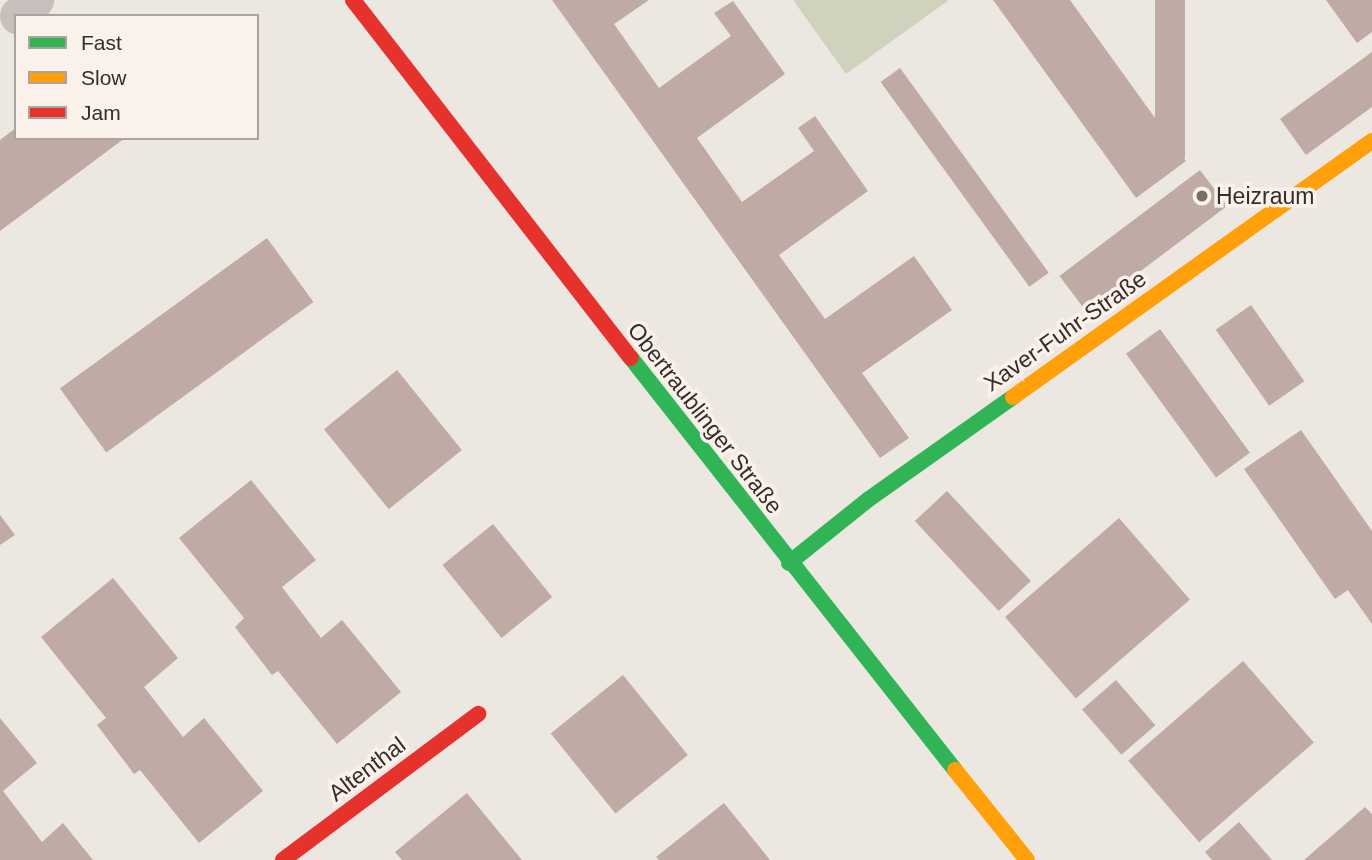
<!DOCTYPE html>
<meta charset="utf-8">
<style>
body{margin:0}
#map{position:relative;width:1372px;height:860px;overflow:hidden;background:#ede7e2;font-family:Helvetica,sans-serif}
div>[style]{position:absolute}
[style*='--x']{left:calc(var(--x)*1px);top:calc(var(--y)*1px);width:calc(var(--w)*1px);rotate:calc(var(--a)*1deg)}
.green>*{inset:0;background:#cfd2bc}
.building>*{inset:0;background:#c0aaa4;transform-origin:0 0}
.street>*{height:38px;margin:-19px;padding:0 19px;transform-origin:19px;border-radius:19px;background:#c6bfbb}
.fast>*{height:16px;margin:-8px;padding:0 8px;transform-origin:8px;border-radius:8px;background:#30b455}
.slow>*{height:16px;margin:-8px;padding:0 8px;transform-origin:8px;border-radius:8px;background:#ff9f0a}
.jam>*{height:16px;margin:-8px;padding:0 8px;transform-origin:8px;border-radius:8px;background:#e5322d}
.dots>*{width:19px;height:19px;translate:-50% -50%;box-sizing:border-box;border:4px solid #f9f1ea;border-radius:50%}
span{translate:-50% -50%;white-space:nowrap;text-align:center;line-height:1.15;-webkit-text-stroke:7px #f9f1ea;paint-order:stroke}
.poi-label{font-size:23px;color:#372d29}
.left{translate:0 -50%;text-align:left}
.street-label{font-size:23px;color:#372d29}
.legend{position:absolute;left:14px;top:14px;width:245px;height:126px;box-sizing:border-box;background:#f9f1ea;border:2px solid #aba39d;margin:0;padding:9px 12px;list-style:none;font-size:21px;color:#372d29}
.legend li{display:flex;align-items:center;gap:14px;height:35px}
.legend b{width:35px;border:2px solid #aba39d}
</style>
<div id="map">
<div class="green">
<div style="clip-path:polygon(793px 0,949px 0,846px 74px)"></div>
</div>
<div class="building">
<div style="clip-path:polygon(552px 0,649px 0,614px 24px,659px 88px,731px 36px,714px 13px,733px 1px,785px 74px,697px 138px,742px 202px,814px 151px,798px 128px,815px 116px,868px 191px,779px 255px,825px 319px,914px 256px,952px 310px,862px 373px,909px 438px,880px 458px)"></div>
<div style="clip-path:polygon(993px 0,1070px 0,1186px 161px,1136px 198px)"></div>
<div style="left:1155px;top:0;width:30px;height:158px"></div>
<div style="clip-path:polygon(1326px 0,1372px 0,1372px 32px,1357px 43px)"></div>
<div style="clip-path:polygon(1372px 52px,1372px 107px,1306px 155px,1280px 119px)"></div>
<div style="left:900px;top:68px;width:253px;height:24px;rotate:54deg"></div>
<div style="clip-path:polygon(16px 128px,16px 138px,125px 138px,0 231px,0 140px)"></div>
<div style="left:1200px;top:170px;width:45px;height:176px;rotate:53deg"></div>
<div style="left:267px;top:238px;width:79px;height:256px;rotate:54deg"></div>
<div style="left:1251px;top:305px;width:93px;height:43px;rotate:55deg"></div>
<div style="left:1160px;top:329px;width:153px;height:42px;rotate:54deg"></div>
<div style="left:397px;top:370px;width:103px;height:94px;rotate:51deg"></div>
<div style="clip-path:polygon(1301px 430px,1372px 531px,1372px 624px,1348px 590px,1335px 599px,1244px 469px)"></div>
<div style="clip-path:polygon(251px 480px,316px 560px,282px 587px,321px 638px,342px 620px,401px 692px,337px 744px,278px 671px,272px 675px,235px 627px,244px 618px,179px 538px)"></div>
<div style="left:947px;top:491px;width:123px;height:44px;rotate:47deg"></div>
<div style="clip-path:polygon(0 515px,15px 535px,0 545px)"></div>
<div style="left:1119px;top:518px;width:108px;height:151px;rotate:49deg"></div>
<div style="left:493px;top:524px;width:94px;height:65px;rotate:51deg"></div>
<div style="clip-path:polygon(113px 578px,178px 658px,144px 687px,183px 737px,204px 718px,263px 791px,199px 843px,140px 770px,134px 774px,97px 725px,106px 718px,41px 637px)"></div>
<div style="left:1243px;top:661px;width:108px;height:152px;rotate:49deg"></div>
<div style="left:623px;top:675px;width:103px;height:93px;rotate:51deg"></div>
<div style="left:1116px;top:680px;width:60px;height:45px;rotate:49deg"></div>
<div style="clip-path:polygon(0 718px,37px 763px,3px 791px,42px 842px,63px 823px,93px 860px,0 860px)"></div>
<div style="clip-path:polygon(467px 793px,522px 860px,402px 860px,395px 852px)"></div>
<div style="clip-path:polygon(724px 803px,770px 860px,659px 860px,656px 857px)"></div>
<div style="clip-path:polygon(1365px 807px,1372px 814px,1372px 860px,1304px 860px)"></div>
<div style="clip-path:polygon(1239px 822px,1272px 860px,1212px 860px,1205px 852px)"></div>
</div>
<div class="street">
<div style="--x:19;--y:16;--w:23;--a:-45"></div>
</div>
<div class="fast">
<div style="--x:631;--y:358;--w:524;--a:51.82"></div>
<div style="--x:789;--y:563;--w:102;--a:-38.7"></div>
<div style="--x:869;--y:499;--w:176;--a:-35.3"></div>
</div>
<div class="slow">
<div style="--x:1013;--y:397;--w:441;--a:-35.5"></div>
<div style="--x:955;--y:770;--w:115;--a:51.3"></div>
</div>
<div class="jam">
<div style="--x:353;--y:0;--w:453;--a:52.2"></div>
<div style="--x:283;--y:860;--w:244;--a:-36.8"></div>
</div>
<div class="dots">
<div style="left:1202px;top:196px;background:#776e6a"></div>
</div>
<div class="poi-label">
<span class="left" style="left:1216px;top:196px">Heizraum</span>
</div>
<div class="street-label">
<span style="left:1065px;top:331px;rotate:-35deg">Xaver-Fuhr-Straße</span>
<span style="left:705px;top:418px;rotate:52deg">Obertraublinger Straße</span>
<span style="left:367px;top:769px;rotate:-37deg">Altenthal</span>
</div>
<ul class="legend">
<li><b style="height:9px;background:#30b455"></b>Fast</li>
<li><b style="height:9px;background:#ff9f0a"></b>Slow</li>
<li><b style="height:9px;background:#e5322d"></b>Jam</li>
</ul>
</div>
